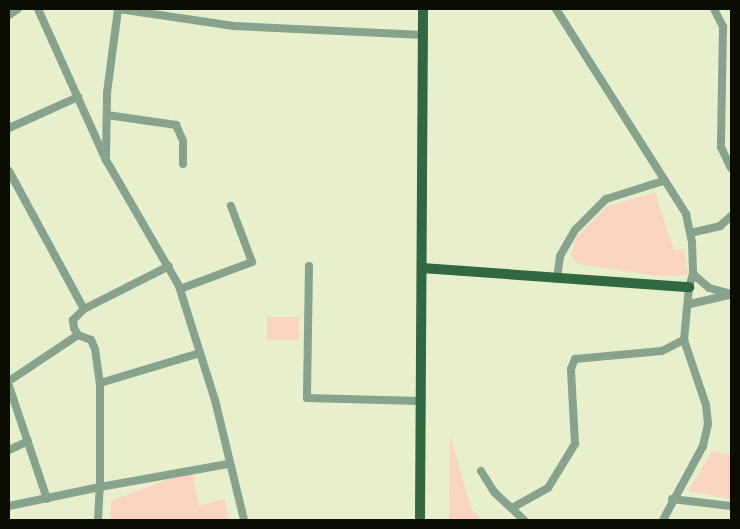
<!DOCTYPE html>
<style>
body{margin:0}
#map{position:relative;width:740px;height:529px;overflow:hidden;background:#e7efcc;font-family:"Public Sans",sans-serif}
div>[style]{position:absolute}
[style*='--x']{left:calc(var(--x)*1px);top:calc(var(--y)*1px);width:calc(var(--w)*1px);rotate:calc(var(--a)*1deg)}
.green>*{inset:0;background:#f9d4c2;transform-origin:0 0}
.minor>*{height:8px;margin:-4px;padding:0 4px;transform-origin:4px;border-radius:4px;background:#87a38d}
.major>*{height:10px;margin:-5px;padding:0 5px;transform-origin:5px;border-radius:5px;background:#316741}
span{translate:-50% -50%;white-space:nowrap;text-align:center;line-height:1.15;-webkit-text-stroke:5px #e7efcc;paint-order:stroke}
.frame{position:absolute;inset:0;border:10px solid #0b0d03;pointer-events:none}
</style>
<div id="map">
<div class="green">
<div style="clip-path:polygon(655px 192px,674px 250px,684px 249px,688px 275px,661px 276px,578px 264px,571px 255px,576px 238px,606px 207px)"></div>
<div style="left:267px;top:317px;width:32px;height:23px"></div>
<div style="clip-path:polygon(450px 434px,471px 508px,481px 520px,449px 520px)"></div>
<div style="clip-path:polygon(712px 452px,731px 455px,731px 499px,688px 491px)"></div>
<div style="clip-path:polygon(192px 470px,199px 506px,225px 499px,229px 520px,110px 520px,111px 501px)"></div>
</div>
<div class="minor">
<div style="--x:38;--y:9;--w:166;--a:65.8"></div>
<div style="--x:106;--y:160;--w:146;--a:59.9"></div>
<div style="--x:179;--y:286;--w:120;--a:72.5"></div>
<div style="--x:215;--y:400;--w:123;--a:76.4"></div>
<div style="--x:119;--y:9;--w:116;--a:8.4"></div>
<div style="--x:234;--y:26;--w:190;--a:2.7"></div>
<div style="--x:556;--y:9;--w:243;--a:57.6"></div>
<div style="--x:686;--y:214;--w:29;--a:78"></div>
<div style="--x:692;--y:242;--w:32;--a:88"></div>
<div style="--x:693;--y:274;--w:14;--a:107"></div>
<div style="--x:689;--y:287;--w:53;--a:95.4"></div>
<div style="--x:684;--y:340;--w:69;--a:71.3"></div>
<div style="--x:706;--y:405;--w:19;--a:84"></div>
<div style="--x:708;--y:424;--w:23;--a:103"></div>
<div style="--x:703;--y:446;--w:84;--a:118.4"></div>
<div style="--x:714;--y:9;--w:20;--a:63"></div>
<div style="--x:723;--y:27;--w:120;--a:91"></div>
<div style="--x:721;--y:147;--w:23;--a:65"></div>
<div style="--x:9;--y:15;--w:11;--a:-34"></div>
<div style="--x:107;--y:115;--w:70;--a:8.2"></div>
<div style="--x:176;--y:125;--w:17;--a:66"></div>
<div style="--x:183;--y:141;--w:23;--a:90"></div>
<div style="--x:9;--y:128;--w:76;--a:-24.2"></div>
<div style="--x:106;--y:158;--w:65;--a:-89.1"></div>
<div style="--x:107;--y:93;--w:85;--a:-82.5"></div>
<div style="--x:9;--y:171;--w:157;--a:61.5"></div>
<div style="--x:84;--y:309;--w:16;--a:135"></div>
<div style="--x:73;--y:320;--w:8;--a:83"></div>
<div style="--x:74;--y:328;--w:8;--a:60"></div>
<div style="--x:78;--y:335;--w:14;--a:21"></div>
<div style="--x:91;--y:340;--w:10;--a:66"></div>
<div style="--x:95;--y:349;--w:34;--a:82"></div>
<div style="--x:100;--y:383;--w:104;--a:90"></div>
<div style="--x:100;--y:487;--w:93;--a:168.2"></div>
<div style="--x:690;--y:233;--w:31;--a:-13"></div>
<div style="--x:720;--y:226;--w:15;--a:-42"></div>
<div style="--x:309;--y:266;--w:132;--a:90.9"></div>
<div style="--x:307;--y:398;--w:113;--a:1.5"></div>
<div style="--x:693;--y:274;--w:21;--a:41"></div>
<div style="--x:709;--y:288;--w:23;--a:15"></div>
<div style="--x:557;--y:278;--w:22;--a:-82"></div>
<div style="--x:560;--y:256;--w:30;--a:-60"></div>
<div style="--x:575;--y:230;--w:44;--a:-45"></div>
<div style="--x:606;--y:199;--w:60;--a:-17.5"></div>
<div style="--x:180;--y:289;--w:77;--a:-20.6"></div>
<div style="--x:252;--y:262;--w:60;--a:-110.6"></div>
<div style="--x:690;--y:304;--w:40;--a:-13"></div>
<div style="--x:84;--y:309;--w:95;--a:-26.8"></div>
<div style="--x:9;--y:381;--w:83;--a:-33.7"></div>
<div style="--x:100;--y:383;--w:104;--a:-16.7"></div>
<div style="--x:9;--y:386;--w:119;--a:71.4"></div>
<div style="--x:9;--y:450;--w:21;--a:-25"></div>
<div style="--x:481;--y:471;--w:25;--a:58"></div>
<div style="--x:494;--y:492;--w:41;--a:43"></div>
<div style="--x:672;--y:499;--w:59;--a:6.8"></div>
<div style="--x:512;--y:508;--w:41;--a:-29.1"></div>
<div style="--x:548;--y:488;--w:52;--a:-58.5"></div>
<div style="--x:575;--y:444;--w:75;--a:-93.1"></div>
<div style="--x:571;--y:369;--w:11;--a:-68"></div>
<div style="--x:575;--y:359;--w:87;--a:-5.3"></div>
<div style="--x:662;--y:351;--w:25;--a:-27"></div>
<div style="--x:98;--y:520;--w:33;--a:-87"></div>
<div style="--x:100;--y:487;--w:130;--a:-10.2"></div>
</div>
<div class="major">
<div style="--x:422;--y:268;--w:268;--a:4.1"></div>
<div style="--x:420;--y:520;--w:511;--a:-89.66"></div>
</div>
<div class="frame"></div>
</div>
